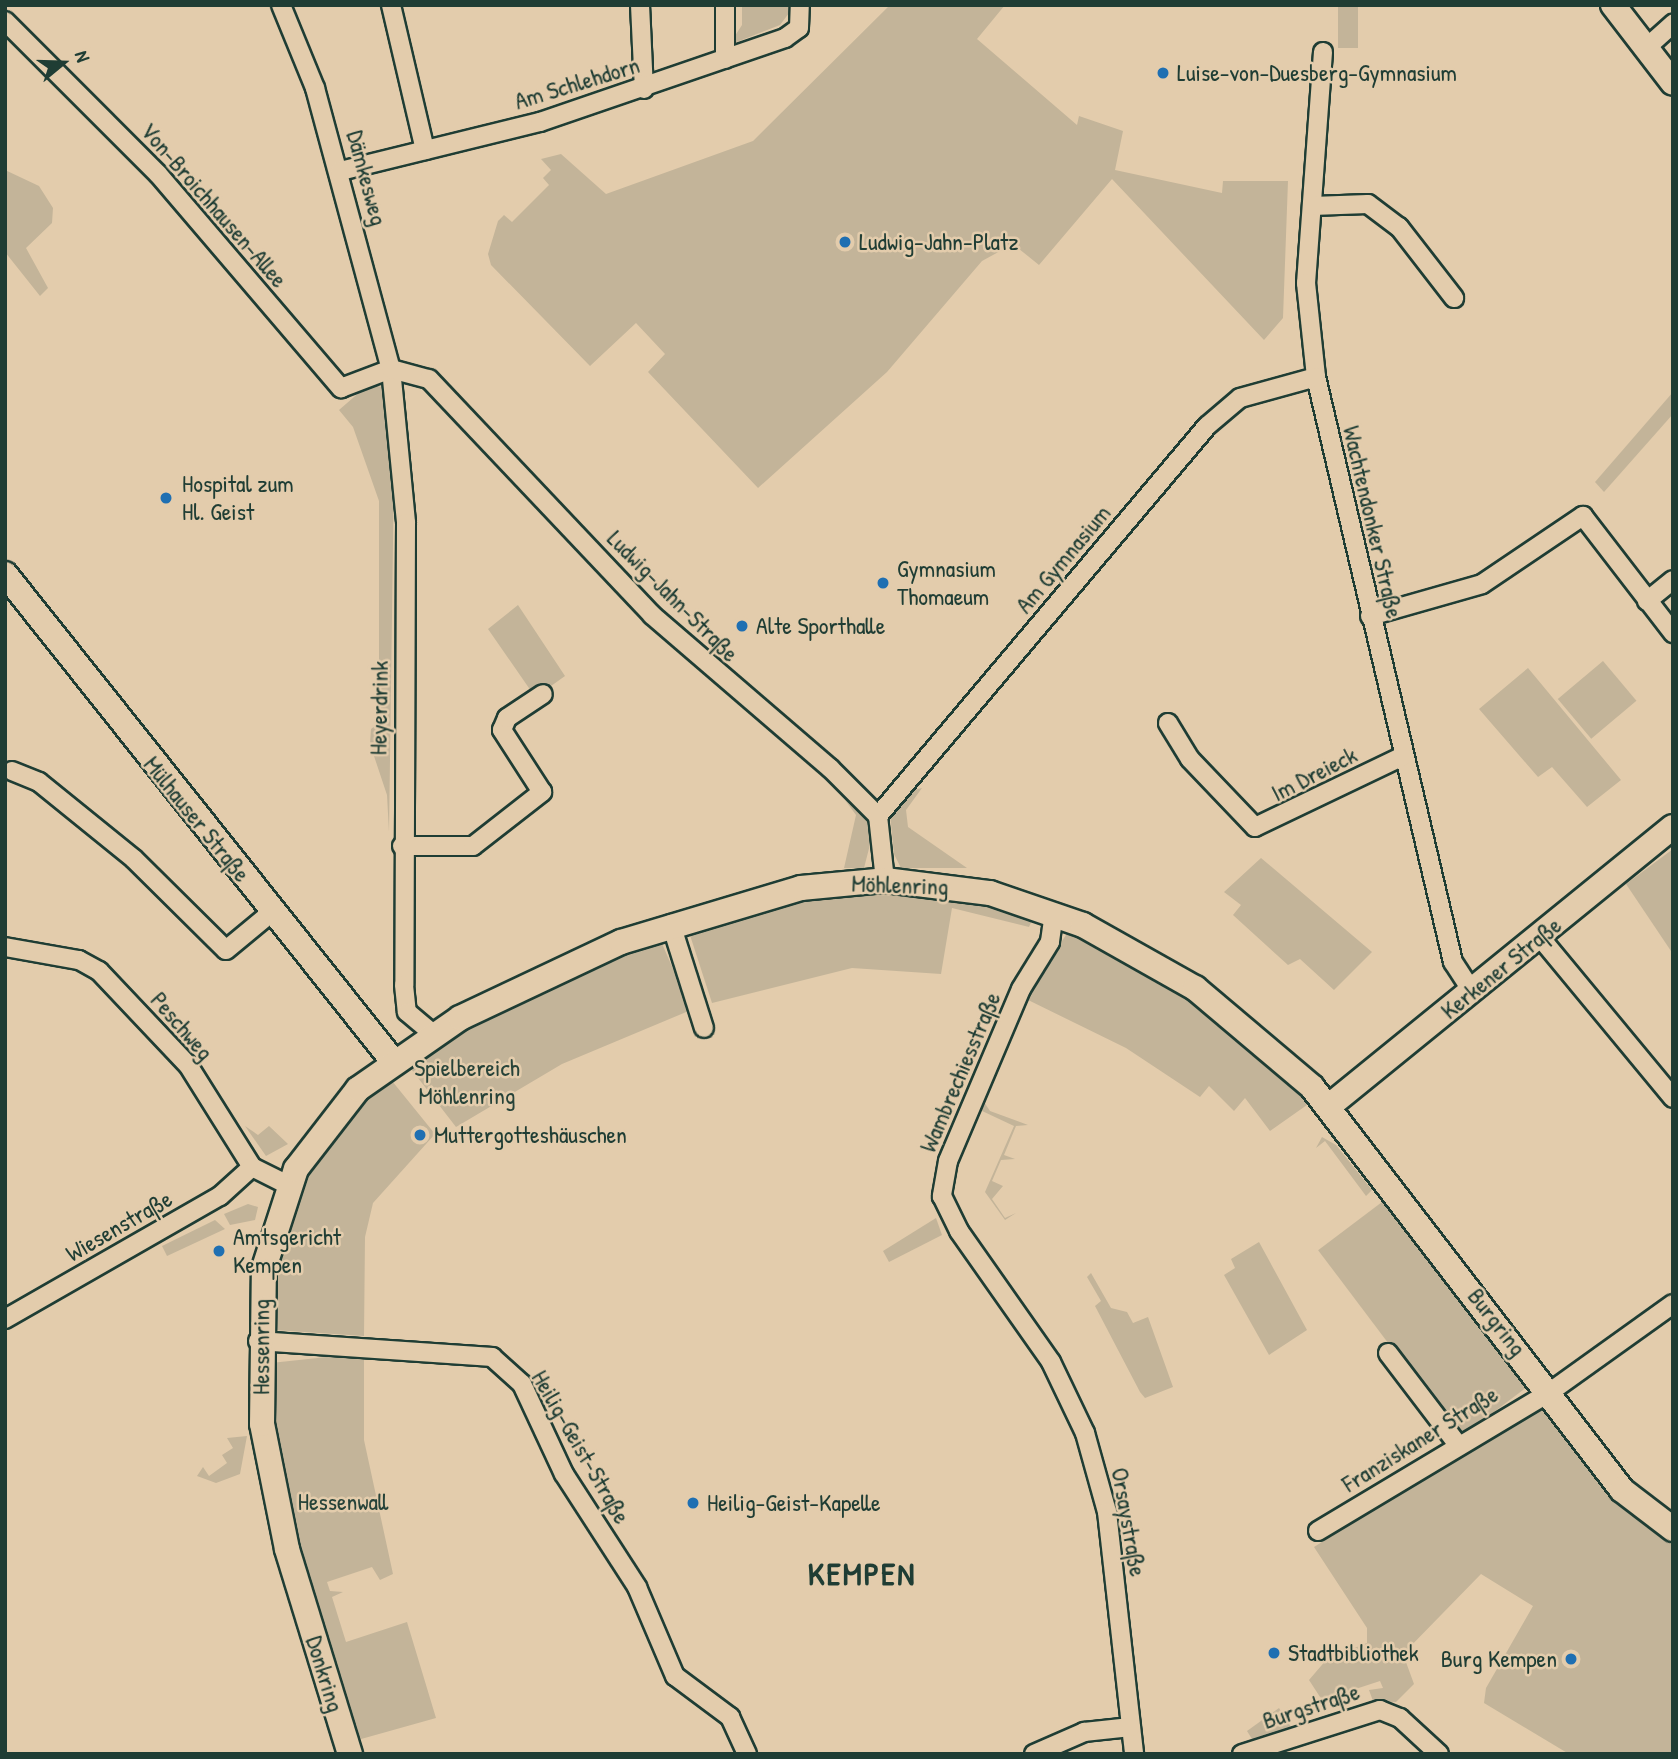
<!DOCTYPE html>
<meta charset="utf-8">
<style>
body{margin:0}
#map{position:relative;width:1678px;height:1759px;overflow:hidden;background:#e3ccac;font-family:"Patrick Hand",sans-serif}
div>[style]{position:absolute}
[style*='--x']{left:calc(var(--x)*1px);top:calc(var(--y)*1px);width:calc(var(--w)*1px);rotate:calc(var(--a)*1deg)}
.green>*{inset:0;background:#c3b499;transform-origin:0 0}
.roads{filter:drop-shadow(2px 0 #1f3d34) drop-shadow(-2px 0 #1f3d34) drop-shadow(0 2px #1f3d34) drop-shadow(0 -2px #1f3d34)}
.street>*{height:18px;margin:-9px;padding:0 9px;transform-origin:9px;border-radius:9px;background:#e3ccac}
.secondary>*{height:24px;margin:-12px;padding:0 12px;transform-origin:12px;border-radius:12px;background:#e3ccac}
.dots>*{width:19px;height:19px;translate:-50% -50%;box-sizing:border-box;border:4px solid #e3ccac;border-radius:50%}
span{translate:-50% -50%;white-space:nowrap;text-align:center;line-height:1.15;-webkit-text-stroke:5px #e3ccac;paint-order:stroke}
.poi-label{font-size:24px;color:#1f3d34}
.left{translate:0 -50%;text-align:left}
.right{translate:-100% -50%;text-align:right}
.street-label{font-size:24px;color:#1f3d34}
.park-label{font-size:24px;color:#274339}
.district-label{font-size:32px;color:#1f3d34;font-weight:700;letter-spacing:2px}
.frame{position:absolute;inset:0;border:7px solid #1f3d34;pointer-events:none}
.north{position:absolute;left:28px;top:28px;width:70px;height:70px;-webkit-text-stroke:5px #e3ccac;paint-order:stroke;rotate:71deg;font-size:19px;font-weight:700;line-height:28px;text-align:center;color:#1f3d34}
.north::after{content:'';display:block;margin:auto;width:24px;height:32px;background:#1f3d34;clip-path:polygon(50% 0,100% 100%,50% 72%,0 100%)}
</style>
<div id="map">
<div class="green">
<div style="clip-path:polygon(742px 5px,789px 5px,789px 13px,780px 25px,729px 45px,742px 25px)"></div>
<div style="clip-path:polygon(890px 5px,1005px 5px,977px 39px,1077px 125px,1079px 116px,1123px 131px,1115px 170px,1222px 193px,1223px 181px,1288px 181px,1283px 318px,1264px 340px,1112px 179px,1039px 265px,1013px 244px,982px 261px,887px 372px,758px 488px,648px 372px,665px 354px,636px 323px,590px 366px,491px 265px,488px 254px,498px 221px,504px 215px,512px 222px,549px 185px,543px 178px,551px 170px,541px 159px,561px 154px,606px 194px,753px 141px)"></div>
<div style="left:1338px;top:5px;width:20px;height:43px"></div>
<div style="clip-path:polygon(5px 170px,39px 186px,53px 208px,52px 223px,26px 248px,48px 288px,40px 296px,5px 252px)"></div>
<div style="clip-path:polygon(369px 384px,382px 387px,389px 399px,394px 471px,389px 832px,387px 795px,370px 744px,371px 729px,379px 723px,379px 501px,353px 427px,339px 410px)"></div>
<div style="clip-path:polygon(1673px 392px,1673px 414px,1604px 492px,1595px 482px)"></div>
<div style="clip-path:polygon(518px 605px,565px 676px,544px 691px,539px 685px,531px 691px,488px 629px)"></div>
<div style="left:1603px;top:661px;width:52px;height:59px;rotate:50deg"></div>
<div style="clip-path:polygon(1528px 668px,1621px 780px,1587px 807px,1552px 767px,1538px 777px,1479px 709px)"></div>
<div style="clip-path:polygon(922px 788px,906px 810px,908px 827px,967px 868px,901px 868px,894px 854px,890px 814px,910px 791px)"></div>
<div style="clip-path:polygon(845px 800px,874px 829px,864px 868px,844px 868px,856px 815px)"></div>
<div style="clip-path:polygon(1673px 849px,1673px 954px,1626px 884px)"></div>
<div style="clip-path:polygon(1261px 858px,1372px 952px,1334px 990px,1300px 959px,1288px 965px,1233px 915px,1241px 905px,1224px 892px)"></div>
<div style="clip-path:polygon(862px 888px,987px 899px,1033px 918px,1029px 927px,952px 908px,941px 974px,852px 968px,712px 1003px,688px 929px,785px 899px)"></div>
<div style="clip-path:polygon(1070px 929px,1187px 992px,1314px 1100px,1270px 1131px,1245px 1098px,1234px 1111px,1209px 1086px,1200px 1097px,1126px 1048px,1024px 998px)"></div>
<div style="clip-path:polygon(660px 939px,691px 1010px,562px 1064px,456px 1127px,408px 1065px,497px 1007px)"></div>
<div style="clip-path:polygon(388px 1076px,435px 1134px,373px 1203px,365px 1237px,364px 1336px,274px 1330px,276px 1246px,318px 1145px)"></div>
<div style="clip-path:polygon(984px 1102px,990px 1111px,1028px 1125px,1016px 1126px,1004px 1155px,1015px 1159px,1001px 1160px,992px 1181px,1003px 1186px,992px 1199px,1005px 1218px,1016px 1213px,1005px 1220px,985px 1192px,1014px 1126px,980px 1110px)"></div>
<div style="clip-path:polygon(245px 1126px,258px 1135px,269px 1126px,288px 1144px,266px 1156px)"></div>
<div style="clip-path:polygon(1322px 1137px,1336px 1145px,1372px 1190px,1366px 1196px,1325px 1141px,1316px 1148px)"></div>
<div style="left:1386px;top:1199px;width:235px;height:85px;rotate:53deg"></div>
<div style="clip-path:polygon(248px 1204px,258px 1207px,255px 1220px,230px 1225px,224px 1214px)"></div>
<div style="clip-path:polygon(936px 1218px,942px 1235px,889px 1262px,883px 1251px)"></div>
<div style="clip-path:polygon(215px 1220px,225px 1229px,167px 1256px,162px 1246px)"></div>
<div style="clip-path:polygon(1259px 1242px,1307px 1330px,1269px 1355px,1224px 1275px,1235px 1268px,1231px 1259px)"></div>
<div style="clip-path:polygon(1091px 1273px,1111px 1308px,1127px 1312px,1133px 1323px,1148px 1317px,1173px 1387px,1145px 1398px,1140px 1392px,1095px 1306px,1101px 1301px,1087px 1277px)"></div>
<div style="clip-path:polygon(364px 1353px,364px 1440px,393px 1574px,380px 1580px,372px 1567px,327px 1582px,330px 1591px,343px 1592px,332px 1597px,346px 1642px,407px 1622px,436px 1718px,354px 1741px,274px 1456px,271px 1363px)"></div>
<div style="clip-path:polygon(1545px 1402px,1630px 1510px,1673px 1538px,1673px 1754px,1569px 1754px,1484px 1703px,1486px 1688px,1533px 1606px,1481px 1574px,1403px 1654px,1414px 1684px,1396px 1702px,1373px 1701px,1369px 1690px,1383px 1688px,1380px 1681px,1322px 1700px,1309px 1680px,1327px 1659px,1367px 1643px,1367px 1628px,1314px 1547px)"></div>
<div style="clip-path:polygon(247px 1436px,240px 1474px,216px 1483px,197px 1476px,203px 1467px,209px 1476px,227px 1463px,222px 1455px,233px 1448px,227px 1438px)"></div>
<div style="clip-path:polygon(1279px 1708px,1291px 1727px,1252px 1739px,1247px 1731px)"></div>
</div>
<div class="roads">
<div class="street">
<div style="--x:281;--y:5;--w:90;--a:67.7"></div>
<div style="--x:315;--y:88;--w:291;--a:74.9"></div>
<div style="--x:391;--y:369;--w:155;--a:84.4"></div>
<div style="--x:406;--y:523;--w:462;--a:90.2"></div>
<div style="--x:404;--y:985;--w:27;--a:84"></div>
<div style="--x:407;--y:1012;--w:34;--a:40"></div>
<div style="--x:391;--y:5;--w:149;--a:76.8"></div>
<div style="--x:640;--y:5;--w:84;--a:87.3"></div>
<div style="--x:5;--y:21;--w:216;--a:45"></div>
<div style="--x:158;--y:174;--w:282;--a:49.5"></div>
<div style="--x:341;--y:388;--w:53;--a:-20.8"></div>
<div style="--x:391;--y:369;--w:39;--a:15"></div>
<div style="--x:429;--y:379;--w:325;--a:46.6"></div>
<div style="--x:652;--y:615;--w:235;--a:40.7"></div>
<div style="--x:830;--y:768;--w:68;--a:45"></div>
<div style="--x:878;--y:816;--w:64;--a:83.8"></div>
<div style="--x:1645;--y:49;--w:38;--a:-42"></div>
<div style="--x:1323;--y:52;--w:232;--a:94.2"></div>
<div style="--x:1306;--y:283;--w:95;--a:83.9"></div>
<div style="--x:1316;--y:377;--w:601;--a:76.82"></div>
<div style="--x:1453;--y:962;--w:35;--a:57"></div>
<div style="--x:725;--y:59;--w:54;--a:-90"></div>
<div style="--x:340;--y:171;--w:206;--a:-13.8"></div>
<div style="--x:540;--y:122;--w:259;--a:-18.9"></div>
<div style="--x:785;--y:38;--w:17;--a:-36"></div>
<div style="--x:799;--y:28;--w:23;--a:-88"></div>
<div style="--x:1312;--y:206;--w:56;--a:-2"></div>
<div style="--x:1368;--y:204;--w:39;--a:37"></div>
<div style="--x:1399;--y:227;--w:90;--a:52.2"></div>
<div style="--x:1647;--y:601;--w:33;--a:-39"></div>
<div style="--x:1370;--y:616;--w:116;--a:-15.9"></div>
<div style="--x:1482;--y:584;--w:122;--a:-34"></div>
<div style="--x:1583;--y:516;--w:148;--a:52.4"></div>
<div style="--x:1168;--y:723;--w:42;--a:58.6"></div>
<div style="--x:1190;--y:759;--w:94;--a:46.3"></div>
<div style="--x:1255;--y:827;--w:164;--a:-25.6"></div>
<div style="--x:12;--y:771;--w:29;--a:22"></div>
<div style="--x:39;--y:782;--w:122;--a:39"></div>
<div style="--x:134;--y:859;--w:129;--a:44.7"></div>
<div style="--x:226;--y:950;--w:60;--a:-39.6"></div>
<div style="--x:878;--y:816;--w:510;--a:-49.85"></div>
<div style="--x:1207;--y:426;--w:43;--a:-40.3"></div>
<div style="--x:1240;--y:398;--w:79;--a:-15.4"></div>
<div style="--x:402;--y:846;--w:71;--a:0"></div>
<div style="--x:473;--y:846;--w:88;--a:-38"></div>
<div style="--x:542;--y:792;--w:74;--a:-122.8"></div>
<div style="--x:502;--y:730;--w:13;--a:-67"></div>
<div style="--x:507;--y:718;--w:43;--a:-33.7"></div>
<div style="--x:1054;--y:913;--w:29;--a:98"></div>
<div style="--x:1050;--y:942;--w:55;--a:121.7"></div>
<div style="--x:1021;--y:989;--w:187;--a:113"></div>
<div style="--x:948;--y:1161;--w:36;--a:100"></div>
<div style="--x:942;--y:1196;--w:39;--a:64"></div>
<div style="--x:959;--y:1231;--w:160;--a:54.9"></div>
<div style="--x:1051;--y:1362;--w:79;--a:64.4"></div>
<div style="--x:1085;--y:1433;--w:82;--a:74.4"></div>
<div style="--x:1107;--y:1512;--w:244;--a:83.6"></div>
<div style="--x:671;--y:924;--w:109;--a:72.4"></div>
<div style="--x:1539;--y:936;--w:210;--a:50.4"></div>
<div style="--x:5;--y:947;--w:75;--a:10"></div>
<div style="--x:79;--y:960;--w:23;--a:29"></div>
<div style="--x:99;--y:971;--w:129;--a:46.6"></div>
<div style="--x:188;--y:1065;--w:120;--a:57.9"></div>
<div style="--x:252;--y:1167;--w:40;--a:26.6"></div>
<div style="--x:5;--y:1319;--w:248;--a:-29.8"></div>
<div style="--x:220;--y:1196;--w:43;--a:-42.2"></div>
<div style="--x:258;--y:1341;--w:235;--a:3.9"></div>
<div style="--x:492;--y:1357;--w:40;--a:42"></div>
<div style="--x:522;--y:1384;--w:99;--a:65"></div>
<div style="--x:564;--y:1474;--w:135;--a:57.1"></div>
<div style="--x:637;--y:1587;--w:97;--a:66.9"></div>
<div style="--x:675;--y:1676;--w:69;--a:36.7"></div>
<div style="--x:730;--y:1717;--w:41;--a:65.3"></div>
<div style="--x:1388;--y:1353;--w:116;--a:52.7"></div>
<div style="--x:1318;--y:1531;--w:270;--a:-30.9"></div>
<div style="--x:1550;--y:1392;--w:151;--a:-35.6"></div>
<div style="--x:1034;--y:1754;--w:55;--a:-23.7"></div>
<div style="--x:1084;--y:1732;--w:47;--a:-6.1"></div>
<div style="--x:1242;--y:1754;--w:145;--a:-17.7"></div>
<div style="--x:1380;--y:1710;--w:22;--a:22"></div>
<div style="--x:1400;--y:1718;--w:53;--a:42.7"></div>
</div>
<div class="secondary">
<div style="--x:1613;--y:5;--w:98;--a:52.4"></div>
<div style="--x:5;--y:574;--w:623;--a:51.46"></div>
<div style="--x:1328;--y:1107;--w:444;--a:-39.1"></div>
<div style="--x:350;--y:1754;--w:214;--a:-107.1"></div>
<div style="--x:287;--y:1549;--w:127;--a:-101.3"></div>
<div style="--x:262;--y:1424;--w:156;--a:-89.3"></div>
<div style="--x:264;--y:1268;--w:104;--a:-72.1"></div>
<div style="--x:296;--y:1169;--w:101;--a:-52.2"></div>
<div style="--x:358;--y:1089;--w:124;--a:-34.8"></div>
<div style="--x:460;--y:1018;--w:178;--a:-25.3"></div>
<div style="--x:621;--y:942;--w:188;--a:-16.7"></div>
<div style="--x:801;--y:888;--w:84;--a:-5.4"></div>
<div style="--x:885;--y:880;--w:106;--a:7.1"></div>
<div style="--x:990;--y:893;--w:98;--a:19"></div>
<div style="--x:1083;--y:925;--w:129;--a:29.4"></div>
<div style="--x:1195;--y:988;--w:153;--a:40.2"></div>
<div style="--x:1312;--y:1087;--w:508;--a:52.43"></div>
<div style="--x:1622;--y:1490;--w:64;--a:37.4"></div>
</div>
</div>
<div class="dots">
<div style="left:1163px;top:73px;background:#1f6fb2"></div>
<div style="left:845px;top:242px;background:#1f6fb2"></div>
<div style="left:166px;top:498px;background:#1f6fb2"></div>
<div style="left:883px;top:583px;background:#1f6fb2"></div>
<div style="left:742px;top:626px;background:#1f6fb2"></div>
<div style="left:420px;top:1135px;background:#1f6fb2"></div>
<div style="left:219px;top:1251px;background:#1f6fb2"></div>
<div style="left:693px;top:1503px;background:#1f6fb2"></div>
<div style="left:1274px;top:1653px;background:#1f6fb2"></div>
<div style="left:1571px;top:1659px;background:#1f6fb2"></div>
</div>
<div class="poi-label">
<span class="left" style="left:1177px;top:73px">Luise-von-Duesberg-Gymnasium</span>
<span class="left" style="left:859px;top:242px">Ludwig-Jahn-Platz</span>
<span class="left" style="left:182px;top:498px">Hospital zum<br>Hl. Geist</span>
<span class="left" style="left:897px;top:583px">Gymnasium<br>Thomaeum</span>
<span class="left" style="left:756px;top:626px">Alte Sporthalle</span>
<span class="left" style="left:434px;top:1135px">Muttergotteshäuschen</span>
<span class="left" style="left:233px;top:1251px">Amtsgericht<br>Kempen</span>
<span class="left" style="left:707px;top:1503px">Heilig-Geist-Kapelle</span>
<span class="left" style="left:1288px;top:1653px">Stadtbibliothek</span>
<span class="right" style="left:1557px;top:1659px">Burg Kempen</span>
</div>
<div class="street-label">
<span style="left:577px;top:83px;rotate:-17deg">Am Schlehdorn</span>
<span style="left:367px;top:178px;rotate:75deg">Dämkesweg</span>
<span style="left:214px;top:205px;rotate:49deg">Von-Broichhausen-Allee</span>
<span style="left:1373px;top:522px;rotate:77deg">Wachtendonker Straße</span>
<span style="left:1063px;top:559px;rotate:-50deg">Am Gymnasium</span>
<span style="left:673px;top:596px;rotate:45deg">Ludwig-Jahn-Straße</span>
<span style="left:379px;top:708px;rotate:-89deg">Heyerdrink</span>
<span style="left:1314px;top:774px;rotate:-27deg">Im Dreieck</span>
<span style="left:197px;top:819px;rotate:51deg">Mülhauser Straße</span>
<span style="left:900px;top:885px;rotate:2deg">Möhlenring</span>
<span style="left:1501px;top:968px;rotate:-39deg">Kerkener Straße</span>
<span style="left:182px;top:1026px;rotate:49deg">Peschweg</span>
<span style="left:960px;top:1072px;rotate:-67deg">Wambrechiesstraße</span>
<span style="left:119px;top:1226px;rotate:-30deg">Wiesenstraße</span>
<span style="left:1497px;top:1322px;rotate:52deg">Burgring</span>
<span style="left:261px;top:1347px;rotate:-90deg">Hessenring</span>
<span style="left:1420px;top:1439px;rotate:-32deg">Franziskaner Straße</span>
<span style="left:581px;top:1447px;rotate:60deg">Heilig-Geist-Straße</span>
<span style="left:1129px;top:1522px;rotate:80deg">Orsaystraße</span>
<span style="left:325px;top:1674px;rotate:73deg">Donkring</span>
<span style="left:1311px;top:1706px;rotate:-18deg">Burgstraße</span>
</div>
<div class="park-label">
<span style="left:467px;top:1082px">Spielbereich<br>Möhlenring</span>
<span style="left:343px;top:1502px">Hessenwall</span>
</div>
<div class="district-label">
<span style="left:862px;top:1574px">KEMPEN</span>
</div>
<div class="frame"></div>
<div class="north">N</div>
</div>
